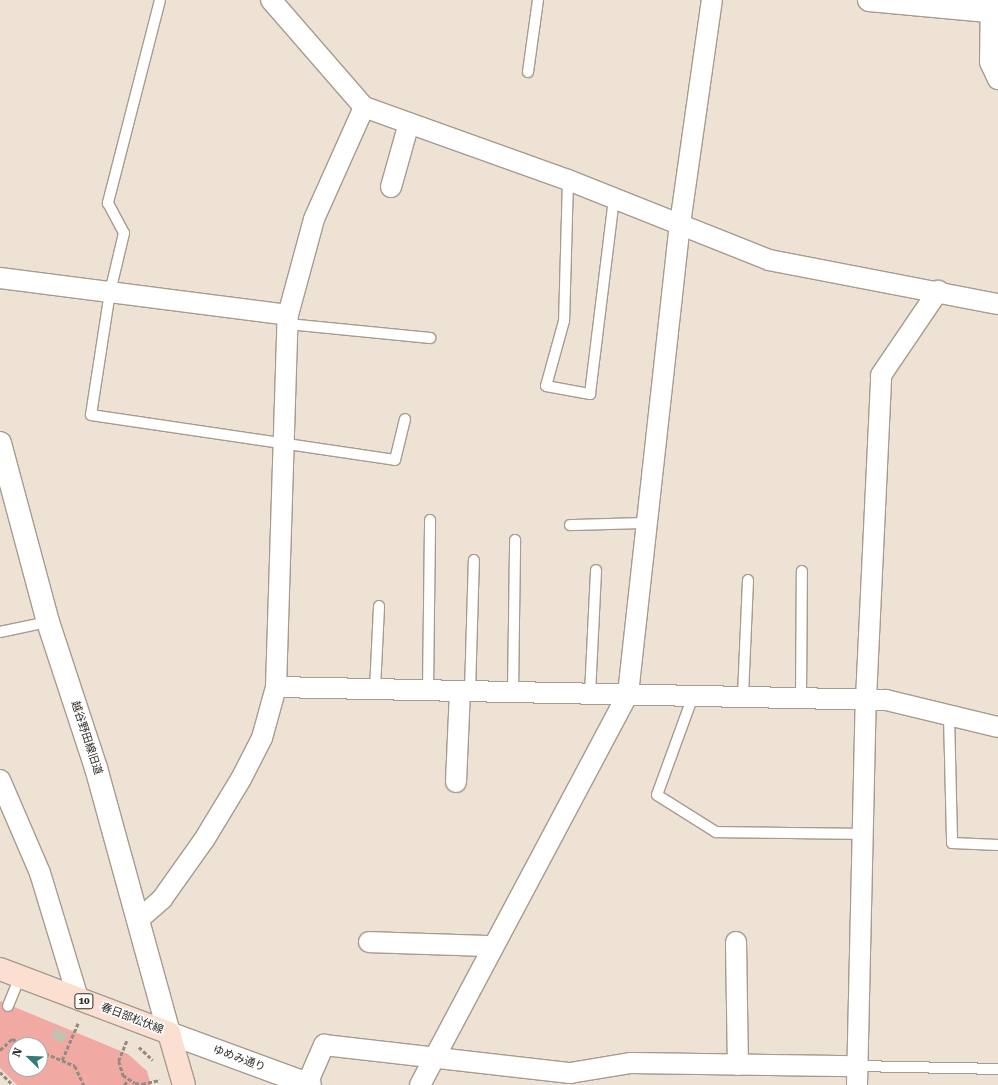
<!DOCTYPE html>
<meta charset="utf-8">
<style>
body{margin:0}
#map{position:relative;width:998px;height:1085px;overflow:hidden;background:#eee2d5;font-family:"Roboto Serif","Noto Sans JP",serif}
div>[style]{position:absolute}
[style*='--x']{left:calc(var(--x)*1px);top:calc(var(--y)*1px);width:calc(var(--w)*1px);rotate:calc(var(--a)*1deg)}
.green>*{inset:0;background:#f1aaa3}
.building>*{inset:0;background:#c5c1b2;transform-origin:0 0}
.path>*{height:2.5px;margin-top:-1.25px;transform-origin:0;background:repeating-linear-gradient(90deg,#938b82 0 4px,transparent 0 6px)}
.roads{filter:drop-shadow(1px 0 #a69b8f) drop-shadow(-1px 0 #a69b8f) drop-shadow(0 1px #a69b8f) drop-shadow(0 -1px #a69b8f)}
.service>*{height:10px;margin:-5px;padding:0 5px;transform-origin:5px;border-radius:5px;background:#fff}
.minor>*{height:20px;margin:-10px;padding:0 10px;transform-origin:10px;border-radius:10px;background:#fff}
.tertiary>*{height:22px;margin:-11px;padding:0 11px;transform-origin:11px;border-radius:11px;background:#fff}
.primary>*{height:22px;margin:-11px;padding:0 11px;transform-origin:11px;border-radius:11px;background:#fbe0d2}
span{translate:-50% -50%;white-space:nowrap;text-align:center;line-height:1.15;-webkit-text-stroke:3px #fff;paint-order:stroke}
.shield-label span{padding:1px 3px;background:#fff;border:1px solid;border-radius:3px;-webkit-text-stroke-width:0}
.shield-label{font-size:10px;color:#2d2924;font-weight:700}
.street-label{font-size:11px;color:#2d2924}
.north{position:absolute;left:8px;top:1037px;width:40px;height:40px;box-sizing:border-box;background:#fff;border:1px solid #aba9a7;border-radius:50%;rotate:293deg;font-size:11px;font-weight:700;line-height:16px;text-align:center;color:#2d2924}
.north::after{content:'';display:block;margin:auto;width:14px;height:18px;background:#347c75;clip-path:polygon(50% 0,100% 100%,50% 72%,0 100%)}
</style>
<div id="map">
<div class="green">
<div style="clip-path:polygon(evenodd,0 1001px,128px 1054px,147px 1071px,151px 1085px,17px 1085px,0 1068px,0 1001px,16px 1045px,40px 1045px,40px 1069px,16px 1069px,16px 1045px)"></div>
</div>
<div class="building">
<div style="left:55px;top:1028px;width:14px;height:10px;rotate:25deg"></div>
</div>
<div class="path">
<div style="--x:127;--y:1041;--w:22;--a:112"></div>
<div style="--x:119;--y:1061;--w:15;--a:74"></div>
<div style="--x:123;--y:1075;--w:14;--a:34"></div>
<div style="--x:135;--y:1083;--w:7;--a:8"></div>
<div style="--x:142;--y:1084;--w:18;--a:-13"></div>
<div style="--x:139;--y:1047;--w:19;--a:43"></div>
<div style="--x:0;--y:1050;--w:16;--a:-43"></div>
<div style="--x:12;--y:1039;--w:15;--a:23"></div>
<div style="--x:40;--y:1051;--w:38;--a:23"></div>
<div style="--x:75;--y:1066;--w:21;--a:65"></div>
<div style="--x:62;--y:1060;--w:40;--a:-66.6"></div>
<div style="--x:0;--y:1072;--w:18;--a:45"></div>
<div style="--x:124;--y:1085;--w:6;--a:-51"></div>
</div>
<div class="roads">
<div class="service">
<div style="--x:160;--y:0;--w:210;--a:104.4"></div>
<div style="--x:108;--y:203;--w:34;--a:62"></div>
<div style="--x:124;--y:233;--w:61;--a:103.3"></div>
<div style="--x:110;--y:292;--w:124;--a:98.8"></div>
<div style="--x:91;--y:415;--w:307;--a:8.4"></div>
<div style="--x:395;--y:460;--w:42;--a:-76.3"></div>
<div style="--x:528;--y:72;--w:73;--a:-82.1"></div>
<div style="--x:568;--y:180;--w:141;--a:91.6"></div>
<div style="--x:564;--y:321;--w:67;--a:105.5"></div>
<div style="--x:546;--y:386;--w:45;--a:10.3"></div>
<div style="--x:590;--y:394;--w:197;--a:-83"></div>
<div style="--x:288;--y:324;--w:143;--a:5.6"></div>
<div style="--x:570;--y:525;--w:77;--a:-1.5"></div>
<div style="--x:0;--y:632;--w:49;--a:-11.8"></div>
<div style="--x:375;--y:689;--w:83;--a:-87.2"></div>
<div style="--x:428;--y:690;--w:170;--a:-89.3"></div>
<div style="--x:470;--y:691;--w:131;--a:-88.3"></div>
<div style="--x:513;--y:692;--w:152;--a:-89.2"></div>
<div style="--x:590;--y:694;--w:124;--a:-87.2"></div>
<div style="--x:743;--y:695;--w:115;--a:-87.5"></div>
<div style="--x:693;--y:696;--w:105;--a:110"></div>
<div style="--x:657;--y:795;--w:70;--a:32.1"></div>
<div style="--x:716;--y:832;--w:147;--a:0.8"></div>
<div style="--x:801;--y:699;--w:128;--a:-89.6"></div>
<div style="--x:949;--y:716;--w:127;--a:88.6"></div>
<div style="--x:952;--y:843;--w:46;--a:2.5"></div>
<div style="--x:8;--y:1006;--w:31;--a:-68"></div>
<div style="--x:857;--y:1066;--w:141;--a:1.2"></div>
</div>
<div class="minor">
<div style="--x:271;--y:0;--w:142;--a:49"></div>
<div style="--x:364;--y:107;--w:217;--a:19.7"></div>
<div style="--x:568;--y:180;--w:216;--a:21.7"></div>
<div style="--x:769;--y:260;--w:233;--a:10.9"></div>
<div style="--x:991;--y:0;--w:62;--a:90.9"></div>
<div style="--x:990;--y:62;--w:19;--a:65"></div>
<div style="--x:391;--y:187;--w:66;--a:-74.3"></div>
<div style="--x:0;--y:278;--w:290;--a:7.3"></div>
<div style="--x:276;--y:687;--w:610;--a:1.22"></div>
<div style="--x:886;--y:700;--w:115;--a:13.6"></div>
<div style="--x:0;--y:780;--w:101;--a:66.7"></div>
<div style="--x:40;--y:873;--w:131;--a:73.1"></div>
<div style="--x:456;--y:782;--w:91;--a:-87.5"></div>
<div style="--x:138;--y:920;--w:32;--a:-41"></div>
<div style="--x:162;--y:899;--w:72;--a:-54.6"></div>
<div style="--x:204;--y:840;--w:71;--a:-58.8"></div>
<div style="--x:241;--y:779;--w:46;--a:-62.9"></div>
<div style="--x:262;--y:738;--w:53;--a:-74.6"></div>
<div style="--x:276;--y:687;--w:372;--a:-88.2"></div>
<div style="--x:288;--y:315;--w:99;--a:-74.8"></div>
<div style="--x:314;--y:219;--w:123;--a:-65.9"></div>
<div style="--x:369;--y:942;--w:123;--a:1.9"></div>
<div style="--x:736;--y:942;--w:123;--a:89.1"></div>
<div style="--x:307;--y:1084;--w:43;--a:-66.4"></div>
<div style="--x:324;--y:1045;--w:248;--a:6.5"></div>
<div style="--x:570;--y:1073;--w:62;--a:-9.3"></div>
<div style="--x:631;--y:1063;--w:226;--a:0.8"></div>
<div style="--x:420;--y:1085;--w:443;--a:-62"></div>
<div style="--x:628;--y:694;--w:473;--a:-83.7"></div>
<div style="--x:680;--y:224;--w:226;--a:-81.9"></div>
<div style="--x:857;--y:1085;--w:386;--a:-88.7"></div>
<div style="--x:866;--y:699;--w:324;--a:-87.3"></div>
<div style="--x:881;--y:375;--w:102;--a:-55.8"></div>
</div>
<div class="tertiary">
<div style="--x:869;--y:0;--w:130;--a:5.3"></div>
<div style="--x:0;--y:443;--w:185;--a:75"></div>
<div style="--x:48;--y:622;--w:154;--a:71.8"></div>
<div style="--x:96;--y:768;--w:275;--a:74.6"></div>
<div style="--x:169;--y:1033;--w:150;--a:20.2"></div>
</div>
<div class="primary">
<div style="--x:0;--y:969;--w:181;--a:20.7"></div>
<div style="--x:169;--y:1033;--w:54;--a:73.9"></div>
</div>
</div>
<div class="shield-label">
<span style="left:84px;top:1001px">10</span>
</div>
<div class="street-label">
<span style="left:86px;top:738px;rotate:72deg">越谷野田線旧道</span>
<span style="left:132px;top:1019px;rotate:21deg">春日部松伏線</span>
<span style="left:239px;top:1059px;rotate:20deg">ゆめみ通り</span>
</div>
<div class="north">N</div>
</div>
